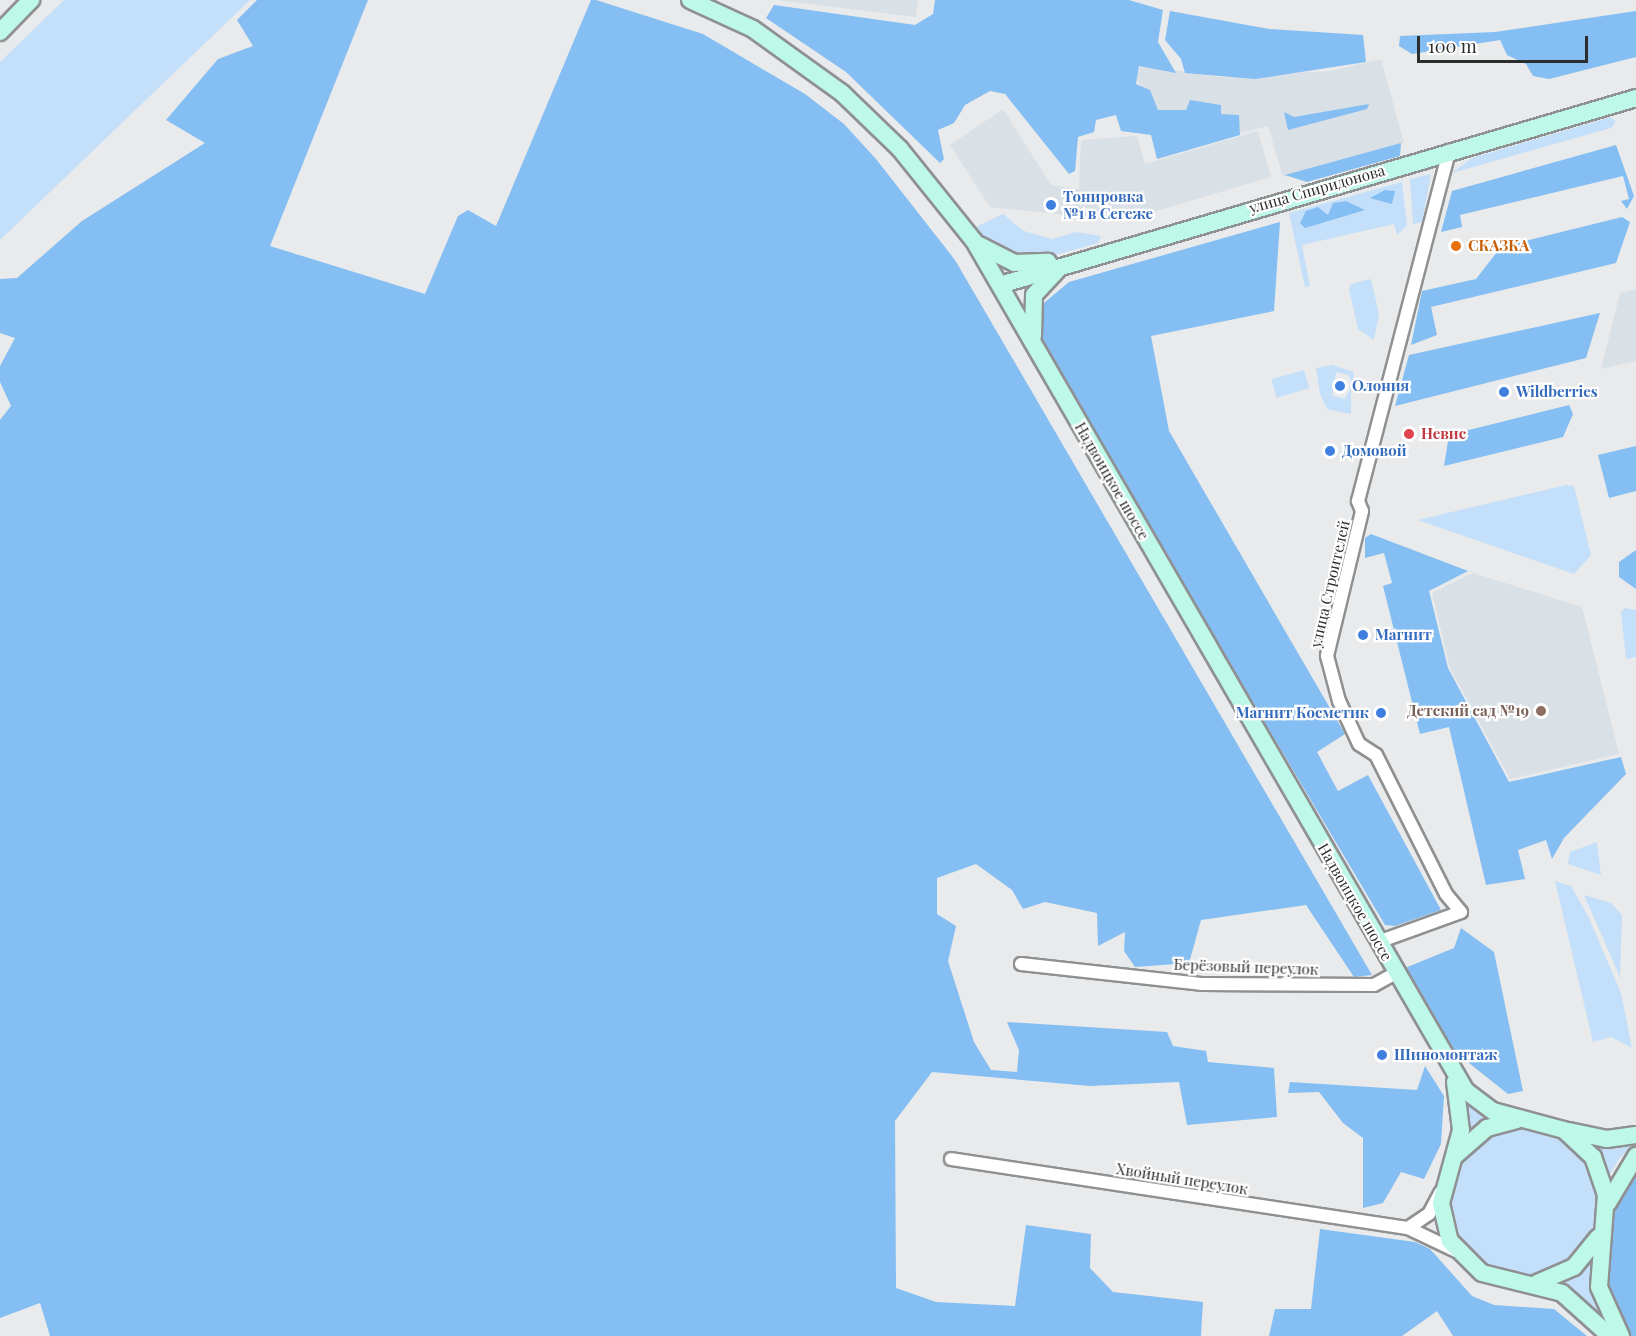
<!DOCTYPE html>
<meta charset="utf-8">
<style>
body{margin:0}
#map{position:relative;width:1636px;height:1336px;overflow:hidden;background:#e9eaeb;font-family:"Playfair Display",serif}
div>[style]{position:absolute}
[style*='--x']{left:calc(var(--x)*1px);top:calc(var(--y)*1px);width:calc(var(--w)*1px);rotate:calc(var(--a)*1deg)}
.built>*{inset:0;background:#d9e0e6}
.green>*{inset:0;background:#c3dffa;transform-origin:0 0}
.round{border-radius:50%}
.forest>*{inset:0;background:#84bef2}
.roads{filter:drop-shadow(2px 0 #8f9091) drop-shadow(-2px 0 #8f9091) drop-shadow(0 2px #8f9091) drop-shadow(0 -2px #8f9091)}
.street>*{height:12px;margin:-6px;padding:0 6px;transform-origin:6px;border-radius:6px;background:#fff}
.secondary>*{height:16px;margin:-8px;padding:0 8px;transform-origin:8px;border-radius:8px;background:#bdf8e8}
.dots>*{width:16px;height:16px;translate:-50% -50%;box-sizing:border-box;border:3px solid #fff;border-radius:50%}
span{translate:-50% -50%;white-space:nowrap;text-align:center;line-height:1.15;-webkit-text-stroke:4.5px #fff;paint-order:stroke}
.street-label{font-size:15px;color:#2c2d2d}
.shop-label{font-size:15px;color:#366cbe;font-weight:700}
.left{translate:0 -50%;text-align:left}
.right{translate:-100% -50%;text-align:right}
.food-label{font-size:15px;color:#c56008;font-weight:700}
.health-label{font-size:15px;color:#be3a42;font-weight:700}
.education-label{font-size:15px;color:#785e54;font-weight:700}
.scale{position:absolute;left:1417px;top:36px;width:171px;height:27px;box-sizing:border-box;border:3px solid #2c2d2d;border-top:0;padding-left:8px;font-size:18px;line-height:21px;white-space:nowrap;color:#2c2d2d;-webkit-text-stroke:4px #fff;paint-order:stroke}
</style>
<div id="map">
<div class="built">
<div style="clip-path:polygon(776px 0,918px 0,916px 17px)"></div>
<div style="clip-path:polygon(1381px 59px,1404px 143px,1283px 177px,1268px 126px,1241px 133px,1237px 117px,1157px 112px,1137px 79px,1140px 65px,1218px 77px,1331px 71px)"></div>
<div style="clip-path:polygon(1003px 109px,1051px 185px,1079px 189px,1081px 140px,1137px 136px,1145px 164px,1258px 131px,1271px 177px,1123px 221px,990px 207px,950px 145px)"></div>
<div style="clip-path:polygon(1636px 289px,1636px 361px,1601px 369px,1620px 293px)"></div>
<div style="clip-path:polygon(1473px 573px,1582px 607px,1619px 754px,1510px 779px,1450px 668px,1432px 593px)"></div>
</div>
<div class="green">
<div style="clip-path:polygon(64px 0,250px 0,0 240px,0 62px)"></div>
<div style="clip-path:polygon(1611px 117px,1616px 122px,1611px 128px,1452px 173px,1472px 158px)"></div>
<div style="clip-path:polygon(1431px 174px,1422px 222px,1413px 224px,1410px 179px)"></div>
<div style="clip-path:polygon(1402px 182px,1407px 226px,1397px 235px,1394px 224px,1302px 245px,1310px 286px,1305px 287px,1289px 213px)"></div>
<div style="clip-path:polygon(1003px 214px,1024px 231px,1052px 239px,1076px 232px,1101px 236px,1098px 243px,1045px 258px,1003px 254px,977px 235px,976px 227px)"></div>
<div style="clip-path:polygon(1371px 279px,1379px 314px,1374px 340px,1358px 329px,1349px 289px,1351px 284px)"></div>
<div style="clip-path:polygon(1332px 365px,1354px 372px,1352px 385px,1349px 375px,1336px 372px,1332px 396px,1345px 399px,1351px 388px,1351px 414px,1327px 409px,1320px 394px,1316px 368px)"></div>
<div style="left:1304px;top:370px;width:19px;height:34px;rotate:74deg"></div>
<div style="clip-path:polygon(1566px 485px,1574px 486px,1591px 555px,1574px 574px,1418px 520px)"></div>
<div style="clip-path:polygon(1625px 608px,1636px 610px,1636px 657px,1626px 659px,1621px 612px)"></div>
<div style="clip-path:polygon(1597px 842px,1601px 875px,1568px 864px,1570px 852px)"></div>
<div style="clip-path:polygon(1555px 881px,1571px 886px,1588px 916px,1621px 993px,1632px 1048px,1611px 1037px,1593px 1042px)"></div>
<div style="clip-path:polygon(1584px 895px,1611px 903px,1622px 915px,1620px 977px)"></div>
<div style="clip-path:polygon(1465px 1096px,1493px 1120px,1468px 1136px,1467px 1112px)"></div>
<div class="round" style="left:1449px;top:1128px;width:150px;height:150px"></div>
<div style="clip-path:polygon(1636px 1142px,1619px 1159px,1608px 1177px,1593px 1145px)"></div>
<div style="clip-path:polygon(1595px 1249px,1616px 1336px,1586px 1303px,1551px 1283px)"></div>
</div>
<div class="forest">
<div style="clip-path:polygon(257px 0,368px 0,270px 246px,425px 294px,458px 216px,468px 210px,496px 226px,591px 0,596px 0,703px 34px,805px 94px,844px 124px,876px 159px,955px 260px,1372px 975px,1354px 977px,1306px 905px,1201px 920px,1189px 963px,1135px 967px,1124px 951px,1125px 932px,1098px 946px,1097px 913px,1045px 902px,1023px 909px,1012px 890px,976px 864px,937px 878px,937px 914px,956px 926px,948px 961px,974px 1042px,991px 1070px,1017px 1072px,1019px 1050px,1007px 1022px,1167px 1032px,1173px 1046px,1206px 1051px,1208px 1062px,1274px 1068px,1277px 1117px,1187px 1125px,1179px 1082px,1090px 1086px,932px 1072px,895px 1121px,896px 1288px,936px 1302px,1015px 1306px,1026px 1225px,1091px 1234px,1090px 1268px,1113px 1292px,1203px 1302px,1201px 1336px,50px 1336px,40px 1303px,0 1318px,0 420px,11px 406px,0 382px,0 366px,15px 338px,0 333px,0 279px,17px 278px,82px 221px,205px 143px,166px 120px,218px 59px,253px 46px,237px 20px)"></div>
<div style="clip-path:polygon(935px 0,1129px 0,1163px 10px,1158px 42px,1176px 73px,1139px 66px,1136px 84px,1150px 90px,1158px 110px,1186px 110px,1190px 100px,1221px 105px,1221px 114px,1239px 115px,1240px 135px,1157px 159px,1151px 135px,1121px 131px,1116px 115px,1096px 120px,1094px 132px,1078px 137px,1075px 171px,1069px 174px,1005px 94px,990px 91px,965px 105px,954px 123px,938px 130px,944px 159px,940px 163px,846px 72px,766px 18px,774px 5px,915px 25px,933px 14px)"></div>
<div style="clip-path:polygon(1170px 11px,1269px 29px,1363px 35px,1366px 62px,1255px 79px,1185px 73px,1181px 59px,1165px 40px)"></div>
<div style="clip-path:polygon(1636px 11px,1636px 57px,1549px 79px,1533px 76px,1526px 64px,1507px 55px,1500px 40px,1412px 54px,1399px 46px,1400px 36px,1495px 32px)"></div>
<div style="clip-path:polygon(1369px 104px,1367px 109px,1288px 130px,1284px 112px,1294px 117px)"></div>
<div style="clip-path:polygon(1401px 143px,1400px 156px,1307px 182px,1285px 175px)"></div>
<div style="clip-path:polygon(1616px 145px,1634px 196px,1627px 209px,1621px 201px,1629px 199px,1623px 176px,1460px 215px,1462px 227px,1441px 232px,1452px 191px)"></div>
<div style="clip-path:polygon(1385px 190px,1395px 191px,1392px 204px,1370px 198px)"></div>
<div style="clip-path:polygon(1346px 201px,1365px 210px,1305px 228px,1300px 223px,1306px 211px,1318px 207px,1328px 215px,1333px 203px)"></div>
<div style="clip-path:polygon(1622px 217px,1630px 222px,1616px 263px,1431px 307px,1437px 335px,1411px 345px,1422px 291px,1476px 279px,1501px 247px)"></div>
<div style="clip-path:polygon(1280px 222px,1274px 311px,1151px 336px,1169px 431px,1345px 734px,1317px 752px,1338px 791px,1368px 775px,1441px 910px,1395px 926px,1385px 925px,1050px 361px,1038px 326px,1038px 308px,1069px 282px)"></div>
<div style="clip-path:polygon(1600px 313px,1586px 358px,1395px 406px,1409px 355px)"></div>
<div style="clip-path:polygon(1569px 405px,1573px 414px,1563px 437px,1444px 466px,1449px 435px)"></div>
<div style="clip-path:polygon(1636px 446px,1636px 491px,1609px 498px,1598px 455px)"></div>
<div style="clip-path:polygon(1371px 534px,1468px 571px,1429px 591px,1448px 668px,1509px 782px,1621px 757px,1626px 774px,1564px 838px,1552px 859px,1546px 840px,1518px 850px,1525px 879px,1486px 885px,1449px 727px,1420px 734px,1383px 586px,1392px 583px,1384px 553px,1365px 558px,1365px 538px)"></div>
<div style="clip-path:polygon(1636px 550px,1636px 589px,1619px 577px,1619px 562px)"></div>
<div style="clip-path:polygon(1461px 928px,1494px 952px,1523px 1091px,1508px 1094px,1450px 1048px,1405px 968px,1454px 948px)"></div>
<div style="clip-path:polygon(1425px 1066px,1444px 1096px,1441px 1144px,1424px 1179px,1401px 1172px,1383px 1203px,1363px 1208px,1363px 1138px,1343px 1123px,1319px 1092px,1288px 1093px,1290px 1082px,1417px 1090px)"></div>
<div style="clip-path:polygon(1636px 1176px,1636px 1336px,1622px 1336px,1602px 1269px,1617px 1202px)"></div>
<div style="clip-path:polygon(1320px 1229px,1415px 1242px,1430px 1249px,1472px 1296px,1494px 1305px,1554px 1309px,1587px 1336px,1453px 1336px,1437px 1311px,1402px 1336px,1269px 1336px,1275px 1309px,1311px 1309px)"></div>
</div>
<div class="roads">
<div class="street">
<div style="--x:1378;--y:942;--w:88;--a:-19.9"></div>
<div style="--x:1461;--y:912;--w:23;--a:-130"></div>
<div style="--x:1446;--y:894;--w:156;--a:-116.7"></div>
<div style="--x:1376;--y:755;--w:20;--a:-147"></div>
<div style="--x:1359;--y:744;--w:47;--a:-114.9"></div>
<div style="--x:1339;--y:701;--w:47;--a:-104.9"></div>
<div style="--x:1327;--y:656;--w:149;--a:-76.4"></div>
<div style="--x:1362;--y:511;--w:11;--a:-112"></div>
<div style="--x:1358;--y:501;--w:362;--a:-75.4"></div>
<div style="--x:1021;--y:964;--w:181;--a:6.3"></div>
<div style="--x:1201;--y:984;--w:173;--a:0.3"></div>
<div style="--x:1374;--y:985;--w:25;--a:-29"></div>
<div style="--x:951;--y:1159;--w:462;--a:8.6"></div>
<div style="--x:1408;--y:1228;--w:53;--a:25.6"></div>
<div style="--x:1408;--y:1228;--w:25;--a:-34"></div>
<div style="--x:1429;--y:1214;--w:24;--a:-62"></div>
</div>
<div class="secondary">
<div style="--x:690;--y:0;--w:69;--a:24.7"></div>
<div style="--x:753;--y:29;--w:110;--a:35.7"></div>
<div style="--x:842;--y:93;--w:81;--a:44"></div>
<div style="--x:900;--y:149;--w:118;--a:51.2"></div>
<div style="--x:974;--y:241;--w:982;--a:59.94"></div>
<div style="--x:1466;--y:1091;--w:34;--a:37"></div>
<div style="--x:1493;--y:1111;--w:73;--a:15"></div>
<div style="--x:1564;--y:1130;--w:40;--a:43"></div>
<div style="--x:1593;--y:1157;--w:39;--a:71"></div>
<div style="--x:1606;--y:1194;--w:93;--a:94.3"></div>
<div style="--x:1599;--y:1287;--w:54;--a:65.8"></div>
<div style="--x:0;--y:32;--w:45;--a:-45.9"></div>
<div style="--x:979;--y:245;--w:39;--a:27"></div>
<div style="--x:1014;--y:263;--w:34;--a:-2"></div>
<div style="--x:1000;--y:285;--w:663;--a:-16.38"></div>
<div style="--x:1033;--y:336;--w:41;--a:-88.6"></div>
<div style="--x:1034;--y:295;--w:37;--a:-47"></div>
<div style="--x:1455;--y:1082;--w:48;--a:82.9"></div>
<div style="--x:1461;--y:1130;--w:76;--a:105.3"></div>
<div style="--x:1441;--y:1203;--w:39;--a:77"></div>
<div style="--x:1450;--y:1241;--w:45;--a:45"></div>
<div style="--x:1482;--y:1273;--w:82;--a:14"></div>
<div style="--x:1562;--y:1293;--w:64;--a:41.9"></div>
<div style="--x:1569;--y:1131;--w:39;--a:12"></div>
<div style="--x:1607;--y:1139;--w:29;--a:-8"></div>
<div style="--x:1456;--y:1155;--w:41;--a:-41.1"></div>
<div style="--x:1487;--y:1128;--w:31;--a:-15"></div>
<div style="--x:1608;--y:1203;--w:55;--a:-59.2"></div>
<div style="--x:1537;--y:1283;--w:40;--a:-23.4"></div>
<div style="--x:1574;--y:1267;--w:38;--a:-51"></div>
</div>
</div>
<div class="dots">
<div style="left:1051px;top:205px;background:#3f7fe0"></div>
<div style="left:1456px;top:246px;background:#e8710a"></div>
<div style="left:1340px;top:386px;background:#3f7fe0"></div>
<div style="left:1504px;top:392px;background:#3f7fe0"></div>
<div style="left:1409px;top:434px;background:#e0444e"></div>
<div style="left:1330px;top:451px;background:#3f7fe0"></div>
<div style="left:1363px;top:635px;background:#3f7fe0"></div>
<div style="left:1541px;top:711px;background:#8d6e63"></div>
<div style="left:1381px;top:713px;background:#3f7fe0"></div>
<div style="left:1382px;top:1055px;background:#3f7fe0"></div>
</div>
<div class="street-label">
<span style="left:1317px;top:189px;rotate:-16deg">улица Спиридонова</span>
<span style="left:1112px;top:481px;rotate:60deg">Надвоицкое шоссе</span>
<span style="left:1330px;top:584px;rotate:-77deg">улица Строителей</span>
<span style="left:1355px;top:902px;rotate:60deg">Надвоицкое шоссе</span>
<span style="left:1246px;top:967px;rotate:2deg">Берёзовый переулок</span>
<span style="left:1182px;top:1179px;rotate:9deg">Хвойный переулок</span>
</div>
<div class="shop-label">
<span class="left" style="left:1063px;top:205px">Тонировка<br>№1 в Сегеже</span>
<span class="left" style="left:1352px;top:386px">Олония</span>
<span class="left" style="left:1516px;top:392px">Wildberries</span>
<span class="left" style="left:1342px;top:451px">Домовой</span>
<span class="left" style="left:1375px;top:635px">Магнит</span>
<span class="right" style="left:1369px;top:713px">Магнит Косметик</span>
<span class="left" style="left:1394px;top:1055px">Шиномонтаж</span>
</div>
<div class="food-label">
<span class="left" style="left:1468px;top:246px">СКАЗКА</span>
</div>
<div class="health-label">
<span class="left" style="left:1421px;top:434px">Невис</span>
</div>
<div class="education-label">
<span class="right" style="left:1529px;top:711px">Детский сад №19</span>
</div>
<div class="scale">100 m</div>
</div>
